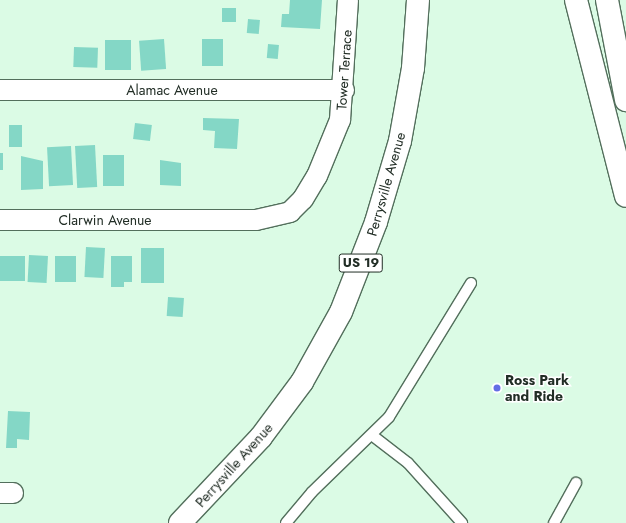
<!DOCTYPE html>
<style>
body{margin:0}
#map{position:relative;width:626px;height:523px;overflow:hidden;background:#dbfbe5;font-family:Jost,sans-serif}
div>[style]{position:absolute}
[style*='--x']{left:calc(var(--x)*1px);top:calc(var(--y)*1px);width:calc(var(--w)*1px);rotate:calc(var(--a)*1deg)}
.building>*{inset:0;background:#84d7c6;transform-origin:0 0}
.roads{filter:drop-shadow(1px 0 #536f5c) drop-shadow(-1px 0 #536f5c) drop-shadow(0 1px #536f5c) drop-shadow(0 -1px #536f5c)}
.lane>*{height:10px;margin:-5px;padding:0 5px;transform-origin:5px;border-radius:5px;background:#fff}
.street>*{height:20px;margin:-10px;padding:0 10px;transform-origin:10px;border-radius:10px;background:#fff}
.primary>*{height:22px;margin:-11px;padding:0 11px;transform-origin:11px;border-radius:11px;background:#fff}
.highway>*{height:22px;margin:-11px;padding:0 11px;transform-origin:11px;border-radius:11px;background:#fff}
.dots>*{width:11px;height:11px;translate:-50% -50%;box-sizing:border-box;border:2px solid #fff;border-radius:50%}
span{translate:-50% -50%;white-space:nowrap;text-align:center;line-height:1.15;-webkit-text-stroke:3px #fff;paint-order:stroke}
.shield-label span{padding:1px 3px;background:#fff;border:1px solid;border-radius:3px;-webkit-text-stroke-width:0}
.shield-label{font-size:13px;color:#212d25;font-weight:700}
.street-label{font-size:14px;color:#212d25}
.poi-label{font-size:14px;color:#212d25;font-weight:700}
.left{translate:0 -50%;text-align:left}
</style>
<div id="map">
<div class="building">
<div style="clip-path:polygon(290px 0,322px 0,320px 29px,281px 27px,282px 14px,289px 14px)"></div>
<div style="left:222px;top:8px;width:14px;height:14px"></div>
<div style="left:248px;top:19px;width:12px;height:14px;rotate:5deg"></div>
<div style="left:164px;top:39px;width:30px;height:25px;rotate:86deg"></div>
<div style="left:202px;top:39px;width:21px;height:27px"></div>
<div style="left:105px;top:40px;width:26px;height:30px"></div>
<div style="left:268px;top:44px;width:11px;height:14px;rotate:5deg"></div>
<div style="left:74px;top:47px;width:24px;height:20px;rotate:2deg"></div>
<div style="clip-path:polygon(203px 118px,239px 119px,237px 149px,214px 148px,215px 131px,203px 130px)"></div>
<div style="left:135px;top:123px;width:17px;height:16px;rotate:7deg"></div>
<div style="left:9px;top:125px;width:13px;height:22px"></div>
<div style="left:95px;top:145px;width:42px;height:20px;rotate:87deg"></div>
<div style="left:71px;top:146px;width:39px;height:24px;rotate:87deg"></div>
<div style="left:0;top:153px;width:3px;height:17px"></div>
<div style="left:124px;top:155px;width:31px;height:21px;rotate:90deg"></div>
<div style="clip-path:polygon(21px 156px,43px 161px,43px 189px,21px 190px)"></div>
<div style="clip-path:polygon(160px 160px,181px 163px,181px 186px,160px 185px)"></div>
<div style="left:86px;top:247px;width:19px;height:30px;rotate:3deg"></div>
<div style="left:141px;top:248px;width:23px;height:35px"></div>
<div style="left:29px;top:255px;width:19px;height:27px;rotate:3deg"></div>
<div style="left:0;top:256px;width:25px;height:25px"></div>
<div style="left:55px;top:256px;width:21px;height:26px"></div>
<div style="clip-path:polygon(111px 256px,132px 256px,132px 282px,124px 282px,124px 287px,111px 287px)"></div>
<div style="left:168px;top:297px;width:16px;height:19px;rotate:4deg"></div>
<div style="clip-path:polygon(8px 411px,30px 412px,29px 440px,17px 439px,17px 448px,6px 448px)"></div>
</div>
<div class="roads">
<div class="lane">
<div style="--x:373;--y:436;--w:44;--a:37.6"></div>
<div style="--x:408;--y:463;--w:81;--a:48"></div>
<div style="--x:286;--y:523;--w:40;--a:-50"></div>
<div style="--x:312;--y:492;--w:107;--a:-44.2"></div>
<div style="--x:389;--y:417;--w:157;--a:-58.5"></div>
<div style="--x:554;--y:523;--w:46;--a:-61.2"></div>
</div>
<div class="street">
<div style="--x:0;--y:90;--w:344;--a:0"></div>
<div style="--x:0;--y:220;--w:256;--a:0"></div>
<div style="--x:256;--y:220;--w:35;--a:-13"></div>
<div style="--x:290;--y:212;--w:18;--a:-45"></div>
<div style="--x:303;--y:199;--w:27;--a:-59"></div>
<div style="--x:317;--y:176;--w:61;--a:-67.7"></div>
<div style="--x:340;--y:120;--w:120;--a:-86.2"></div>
<div style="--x:0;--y:493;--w:13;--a:0"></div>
</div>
<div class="primary">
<div style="--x:180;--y:523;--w:118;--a:-46.7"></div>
<div style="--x:261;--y:437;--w:69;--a:-53.3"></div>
<div style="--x:302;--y:382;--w:80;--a:-60.9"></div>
<div style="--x:341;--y:312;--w:97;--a:-68.7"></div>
<div style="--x:376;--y:222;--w:84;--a:-73.5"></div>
<div style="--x:400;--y:141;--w:74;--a:-79.9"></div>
<div style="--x:413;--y:68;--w:68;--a:-85.8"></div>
</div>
<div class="highway">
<div style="--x:576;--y:0;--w:202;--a:75.7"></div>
<div style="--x:607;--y:0;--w:102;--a:79.2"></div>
</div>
</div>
<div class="dots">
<div style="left:497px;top:388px;background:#646de5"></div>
</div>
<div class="shield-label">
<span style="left:361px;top:263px">US 19</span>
</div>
<div class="street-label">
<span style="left:344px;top:70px;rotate:-86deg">Tower Terrace</span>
<span style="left:172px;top:90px">Alamac Avenue</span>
<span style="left:386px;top:184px;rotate:-74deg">Perrysville Avenue</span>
<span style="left:105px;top:220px">Clarwin Avenue</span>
<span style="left:234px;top:465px;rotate:-48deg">Perrysville Avenue</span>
</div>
<div class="poi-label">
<span class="left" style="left:505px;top:388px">Ross Park<br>and Ride</span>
</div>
</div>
